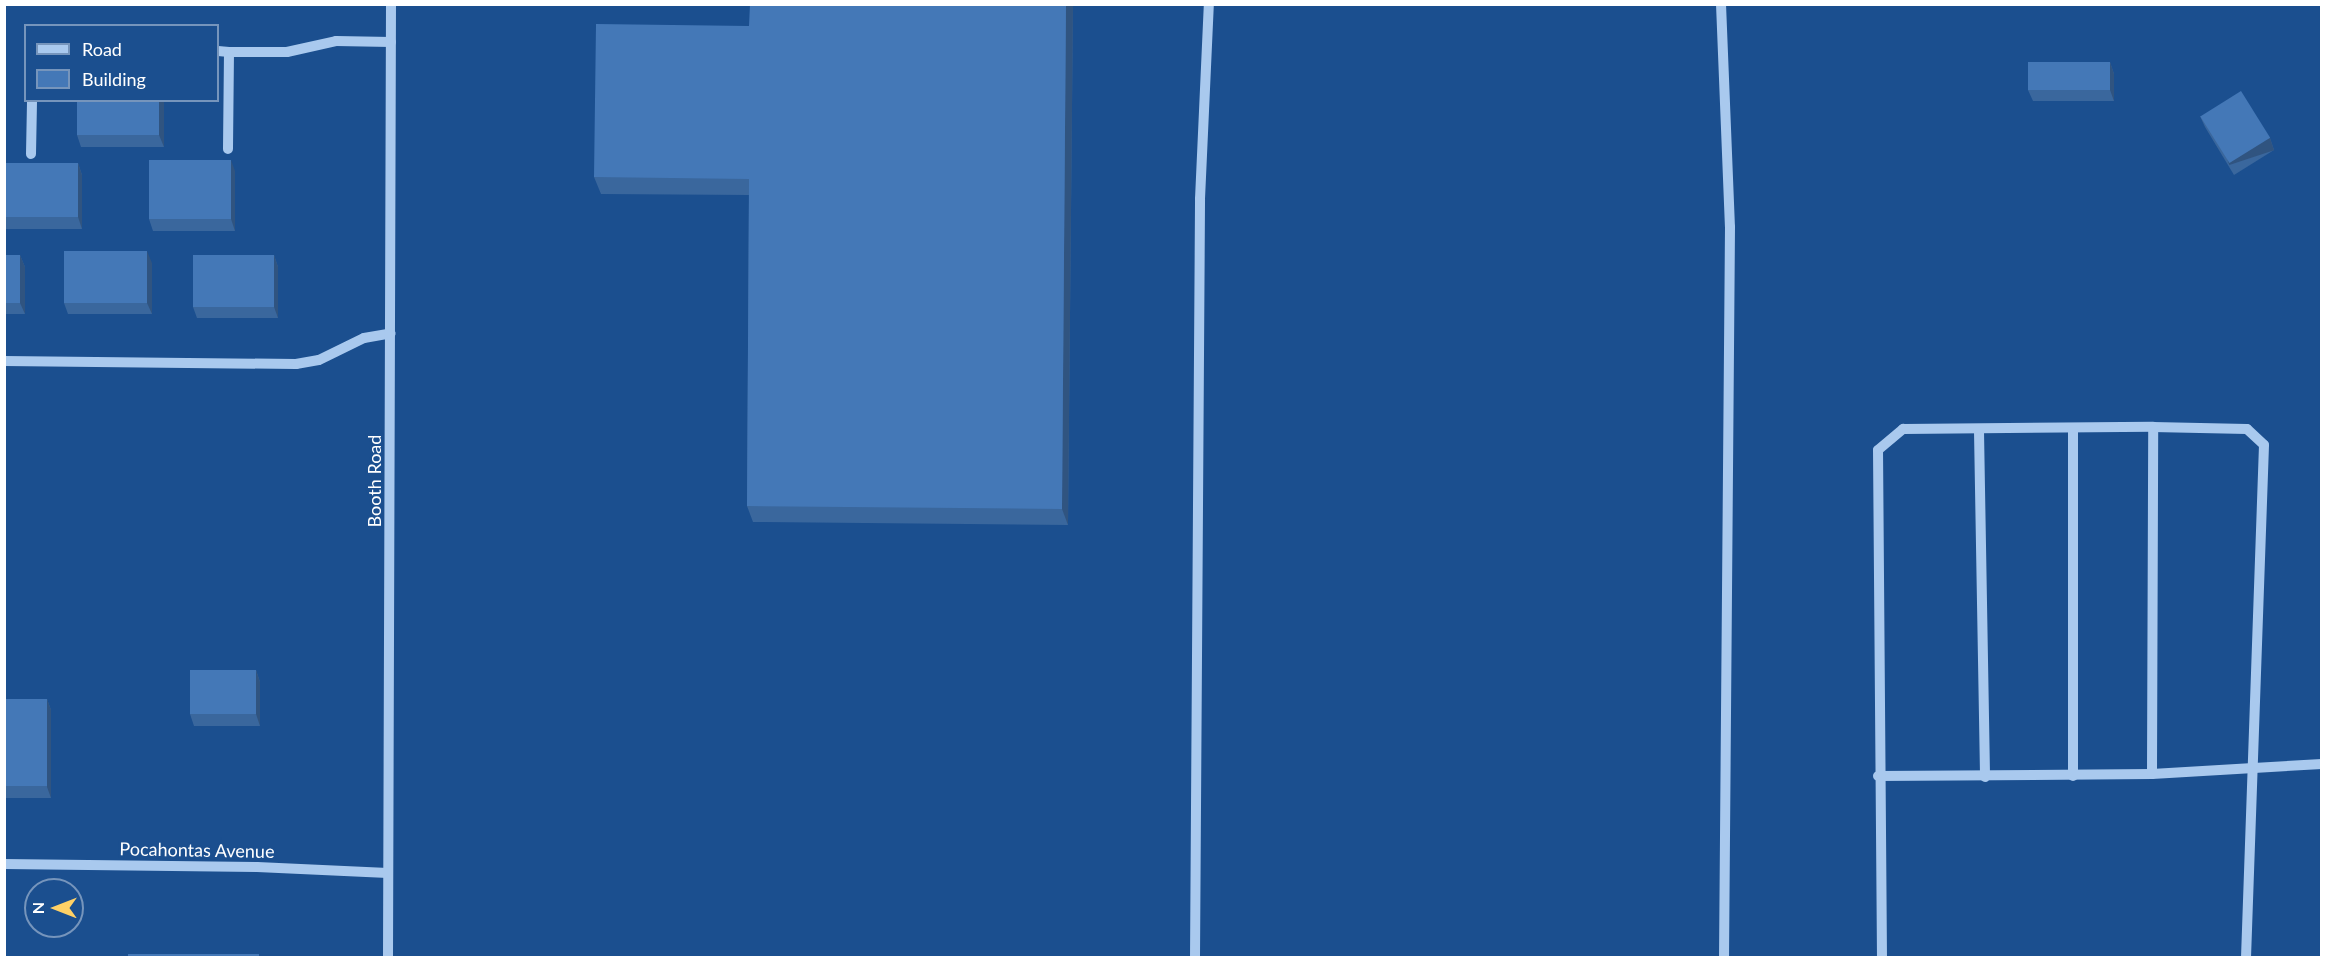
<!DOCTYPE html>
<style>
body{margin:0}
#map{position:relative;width:2326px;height:962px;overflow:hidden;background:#1b4f8f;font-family:Lato,sans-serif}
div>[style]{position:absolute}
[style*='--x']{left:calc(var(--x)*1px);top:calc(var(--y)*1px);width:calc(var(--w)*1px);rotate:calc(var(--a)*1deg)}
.minor>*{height:10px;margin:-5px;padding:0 5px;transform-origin:5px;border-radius:5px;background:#a9c9ee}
.wall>*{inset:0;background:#3a679d}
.shaded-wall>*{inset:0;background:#305480;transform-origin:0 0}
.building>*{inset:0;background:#4478b7;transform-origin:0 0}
span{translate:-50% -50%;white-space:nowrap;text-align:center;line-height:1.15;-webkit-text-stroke:4.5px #1b4f8f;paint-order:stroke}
.street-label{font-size:18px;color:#fff}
.frame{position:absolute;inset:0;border:6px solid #fff;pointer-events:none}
.legend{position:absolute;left:24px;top:24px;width:195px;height:78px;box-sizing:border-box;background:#1b4f8f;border:2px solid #7695bc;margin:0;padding:8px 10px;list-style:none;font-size:18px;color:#fff}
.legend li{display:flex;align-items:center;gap:12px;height:30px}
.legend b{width:30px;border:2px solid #7695bc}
.north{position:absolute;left:24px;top:878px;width:60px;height:60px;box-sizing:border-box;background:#1b4f8f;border:2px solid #7695bc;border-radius:50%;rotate:270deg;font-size:16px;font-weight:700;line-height:24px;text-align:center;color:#fff}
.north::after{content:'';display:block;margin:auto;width:21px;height:27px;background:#ffd166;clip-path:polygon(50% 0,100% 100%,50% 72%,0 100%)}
</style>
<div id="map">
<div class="minor">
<div style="--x:1721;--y:4;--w:223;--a:87.7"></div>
<div style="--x:1730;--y:227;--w:731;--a:90.47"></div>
<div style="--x:218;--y:51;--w:11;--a:5"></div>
<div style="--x:229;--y:52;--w:97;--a:90.6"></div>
<div style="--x:229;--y:52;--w:58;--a:0"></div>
<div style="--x:287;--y:52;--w:50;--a:-12.7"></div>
<div style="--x:336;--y:41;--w:55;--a:1"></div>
<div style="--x:31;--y:154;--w:54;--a:-88.9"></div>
<div style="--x:4;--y:361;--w:292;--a:0.6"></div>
<div style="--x:296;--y:364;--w:23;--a:-10"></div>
<div style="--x:319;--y:360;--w:50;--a:-26.1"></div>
<div style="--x:364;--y:338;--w:27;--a:-10"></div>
<div style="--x:2073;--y:428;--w:348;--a:90"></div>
<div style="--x:1979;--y:431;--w:346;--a:89"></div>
<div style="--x:2152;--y:774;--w:347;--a:-89.8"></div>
<div style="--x:1878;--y:776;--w:274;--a:-0.4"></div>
<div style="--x:2152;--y:774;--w:170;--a:-3.4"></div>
<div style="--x:4;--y:864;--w:253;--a:0.7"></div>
<div style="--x:257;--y:867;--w:131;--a:2.6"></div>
<div style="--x:388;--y:958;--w:954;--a:-89.82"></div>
<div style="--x:1195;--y:958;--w:759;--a:-89.62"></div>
<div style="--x:1200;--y:199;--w:195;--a:-87.4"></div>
<div style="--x:1882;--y:958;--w:508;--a:-90.45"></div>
<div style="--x:1878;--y:450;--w:33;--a:-40"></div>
<div style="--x:1903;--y:429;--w:250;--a:-0.5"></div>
<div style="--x:2153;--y:427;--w:94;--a:1.2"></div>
<div style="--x:2247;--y:429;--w:23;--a:43"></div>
<div style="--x:2264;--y:445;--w:513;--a:92.01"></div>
</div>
<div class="wall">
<div style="clip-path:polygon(1073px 4px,1068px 525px,753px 522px,747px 506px,749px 195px,601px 194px,594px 177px,749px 26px)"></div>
<div style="clip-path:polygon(2110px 62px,2114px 74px,2114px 101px,2033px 101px,2028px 90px)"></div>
<div style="clip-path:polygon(164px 100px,164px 147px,81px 147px,77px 135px)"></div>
<div style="clip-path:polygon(2200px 116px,2270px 138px,2274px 150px,2234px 175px,2205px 127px)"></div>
<div style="clip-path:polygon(4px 163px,78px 163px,82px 175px,82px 229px,4px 229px)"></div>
<div style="clip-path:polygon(235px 171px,235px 231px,153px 231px,149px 219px)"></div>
<div style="clip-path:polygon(4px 255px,20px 255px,25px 267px,25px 314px,4px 314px)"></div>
<div style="clip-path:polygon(274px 255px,278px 267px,278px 318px,197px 318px,193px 307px)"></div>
<div style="clip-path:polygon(152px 263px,152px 314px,68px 314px,64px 303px)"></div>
<div style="clip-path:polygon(256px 670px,260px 682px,260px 726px,194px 726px,190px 714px)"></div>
<div style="clip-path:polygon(4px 699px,47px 699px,51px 710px,51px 798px,4px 798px)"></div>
</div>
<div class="shaded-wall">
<div style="clip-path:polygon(1066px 4px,1073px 4px,1068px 525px,1062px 509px)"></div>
<div style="clip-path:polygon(2110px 62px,2114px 74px,2114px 101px,2110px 90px)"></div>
<div style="clip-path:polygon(159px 100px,164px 100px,164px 147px,159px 135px)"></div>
<div style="left:2270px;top:138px;width:13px;height:47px;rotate:72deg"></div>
<div style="clip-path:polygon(231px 160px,235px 171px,235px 231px,231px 219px)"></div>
<div style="clip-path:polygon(78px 163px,82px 175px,82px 229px,78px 217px)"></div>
<div style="clip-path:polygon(147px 251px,152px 263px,152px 314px,147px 303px)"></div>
<div style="clip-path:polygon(20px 255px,25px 267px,25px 314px,20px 303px)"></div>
<div style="clip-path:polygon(274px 255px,278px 267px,278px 318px,274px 307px)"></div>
<div style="clip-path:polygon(256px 670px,260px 682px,260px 726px,256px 714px)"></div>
<div style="clip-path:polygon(47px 699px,51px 710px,51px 798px,47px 787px)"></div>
</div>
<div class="building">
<div style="clip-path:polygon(750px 4px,1066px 4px,1062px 509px,747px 506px,749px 179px,594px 177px,596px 24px,749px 26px)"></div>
<div style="left:2028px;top:62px;width:82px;height:28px"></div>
<div style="left:2241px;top:91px;width:55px;height:48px;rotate:58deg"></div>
<div style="left:77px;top:100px;width:82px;height:35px"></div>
<div style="left:149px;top:160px;width:82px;height:59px"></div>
<div style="left:4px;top:163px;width:74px;height:54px"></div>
<div style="left:64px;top:251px;width:83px;height:52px"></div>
<div style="left:4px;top:255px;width:16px;height:48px"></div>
<div style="left:193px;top:255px;width:81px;height:52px"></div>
<div style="left:190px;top:670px;width:66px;height:44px"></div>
<div style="left:4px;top:699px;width:43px;height:87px"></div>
<div style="left:128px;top:954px;width:131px;height:3px"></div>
</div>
<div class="street-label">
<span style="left:374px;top:481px;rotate:-90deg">Booth Road</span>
<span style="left:197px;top:850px;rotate:1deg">Pocahontas Avenue</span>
</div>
<div class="frame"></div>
<ul class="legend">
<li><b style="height:8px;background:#a9c9ee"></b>Road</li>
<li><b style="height:16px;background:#4478b7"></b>Building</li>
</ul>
<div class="north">N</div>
</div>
